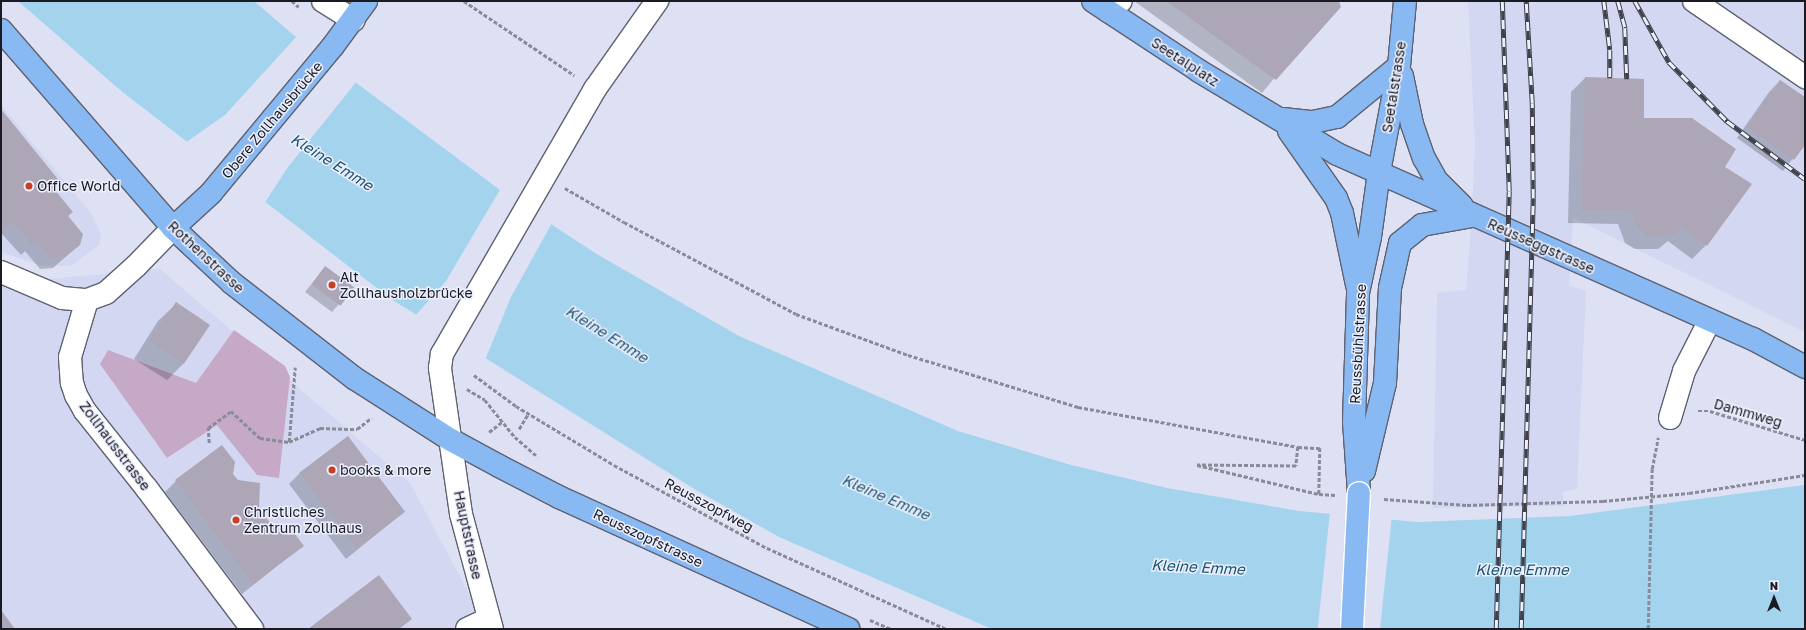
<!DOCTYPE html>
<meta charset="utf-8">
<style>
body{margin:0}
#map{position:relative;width:1806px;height:630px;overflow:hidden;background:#dee1f4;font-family:"Golos Text",sans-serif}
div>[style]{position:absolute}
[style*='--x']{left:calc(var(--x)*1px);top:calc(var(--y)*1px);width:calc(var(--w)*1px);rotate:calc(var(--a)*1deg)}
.built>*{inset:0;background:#d3d7f1}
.green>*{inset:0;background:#c6a8c7}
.water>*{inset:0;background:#a4d3ed}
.pier>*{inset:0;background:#dee1f4;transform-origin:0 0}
.shadow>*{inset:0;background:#0003}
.building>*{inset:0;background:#aca6b7;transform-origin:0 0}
.path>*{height:2.5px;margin-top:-1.25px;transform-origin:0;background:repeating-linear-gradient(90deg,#898b99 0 4px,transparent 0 6px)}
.roads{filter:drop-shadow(1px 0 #5e6171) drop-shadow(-1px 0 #5e6171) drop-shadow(0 1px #5e6171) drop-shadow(0 -1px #5e6171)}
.minor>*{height:22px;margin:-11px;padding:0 11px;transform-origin:11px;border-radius:11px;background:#fff}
.major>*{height:22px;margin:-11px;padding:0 11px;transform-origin:11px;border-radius:11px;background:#89b9f2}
.rail>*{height:4.5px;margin-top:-2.25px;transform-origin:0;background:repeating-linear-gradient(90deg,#eceffe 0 9px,#3f4049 0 18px);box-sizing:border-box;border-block:1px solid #3f4049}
.path-bridge>*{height:2.5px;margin-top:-1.25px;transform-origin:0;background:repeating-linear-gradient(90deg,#898b99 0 4px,transparent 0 6px)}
.bridges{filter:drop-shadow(1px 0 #fff) drop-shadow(-1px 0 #fff) drop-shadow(0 1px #fff) drop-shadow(0 -1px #fff)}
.major-bridge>*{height:22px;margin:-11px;padding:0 11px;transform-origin:11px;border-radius:11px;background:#89b9f2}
.dots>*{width:11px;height:11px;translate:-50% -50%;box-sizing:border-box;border:2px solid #eceffe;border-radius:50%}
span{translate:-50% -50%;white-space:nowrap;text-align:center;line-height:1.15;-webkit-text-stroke:3px #eceffe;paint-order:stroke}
.street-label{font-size:14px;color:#1a1b22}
.poi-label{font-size:14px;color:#1a1b22}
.left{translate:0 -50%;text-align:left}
.water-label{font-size:15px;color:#19536e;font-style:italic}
.frame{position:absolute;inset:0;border:2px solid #1a1b22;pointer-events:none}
.north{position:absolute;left:1754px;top:578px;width:40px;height:40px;-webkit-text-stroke:3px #eceffe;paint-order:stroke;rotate:0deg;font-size:11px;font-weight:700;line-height:16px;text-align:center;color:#1a1b22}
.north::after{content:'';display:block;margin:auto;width:14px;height:18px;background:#1a1b22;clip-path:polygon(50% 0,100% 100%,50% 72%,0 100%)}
</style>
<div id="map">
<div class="built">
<div style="clip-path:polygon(1468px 1px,1805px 1px,1805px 332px,1573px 218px,1569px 285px,1586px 291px,1577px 489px,1563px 492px,1564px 506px,1433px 508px,1437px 293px,1466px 290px,1472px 216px,1475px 144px)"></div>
<div style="clip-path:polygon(1px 105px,91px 213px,101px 234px,99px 245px,71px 266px,40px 265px,1px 252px)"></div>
<div style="clip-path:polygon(160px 269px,410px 483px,488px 629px,1px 629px,1px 283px)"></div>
</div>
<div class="green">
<div style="clip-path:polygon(234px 330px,285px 366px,290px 377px,279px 478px,257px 475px,217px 425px,167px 458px,100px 364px,108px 350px,196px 383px)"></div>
</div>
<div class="water">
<div style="clip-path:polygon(18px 1px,254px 1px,304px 44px,504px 193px,595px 253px,739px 336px,958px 431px,1071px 465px,1167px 488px,1299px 511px,1417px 522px,1570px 516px,1805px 485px,1805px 629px,992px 629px,779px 537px,696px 490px,391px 299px,120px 90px)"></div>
</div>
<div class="pier">
<div style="clip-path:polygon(297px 36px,357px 81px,288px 167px,264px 204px,185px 143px,225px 115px)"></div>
<div style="clip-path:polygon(501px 188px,552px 223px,511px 297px,485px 360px,415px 316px,446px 281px)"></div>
<div style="left:1330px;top:512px;width:62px;height:117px;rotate:6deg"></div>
</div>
<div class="shadow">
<div style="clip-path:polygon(1134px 1px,1338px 1px,1262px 93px)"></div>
<div style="clip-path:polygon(1585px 78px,1642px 119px,1750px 185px,1706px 245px,1692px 259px,1668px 241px,1658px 249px,1635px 249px,1625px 243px,1618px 224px,1568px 223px,1571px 92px)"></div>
<div style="clip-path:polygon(1780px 81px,1805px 99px,1805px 143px,1783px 171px,1737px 138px,1769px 92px)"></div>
<div style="clip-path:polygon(1px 111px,53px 189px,79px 245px,53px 268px,40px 269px,25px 251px,21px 255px,1px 233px)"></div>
<div style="clip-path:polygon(325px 267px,339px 304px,332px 312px,305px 292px)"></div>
<div style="clip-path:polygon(176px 304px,209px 325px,184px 363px,167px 380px,134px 359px,158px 321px)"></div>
<div style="clip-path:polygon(300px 473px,404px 512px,346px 559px,289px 484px)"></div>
<div style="clip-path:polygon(232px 474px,276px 533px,302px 546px,242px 594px,165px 492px,176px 481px)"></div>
</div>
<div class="building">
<div style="clip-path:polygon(1166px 1px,1339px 1px,1341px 7px,1276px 80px)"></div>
<div style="clip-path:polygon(1585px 77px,1644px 79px,1644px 118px,1692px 118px,1736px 149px,1725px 167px,1752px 184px,1707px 246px,1682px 228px,1673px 235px,1649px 236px,1638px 229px,1632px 211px,1581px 210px)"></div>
<div style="clip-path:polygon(1780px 80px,1805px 97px,1805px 145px,1794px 160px,1747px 127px)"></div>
<div style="clip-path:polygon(1px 109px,61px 183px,54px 189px,73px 212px,68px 216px,83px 234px,80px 245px,65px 257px,51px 258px,37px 241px,32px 245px,13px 222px,1px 231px)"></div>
<div style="left:325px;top:266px;width:36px;height:23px;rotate:36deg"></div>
<div style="left:176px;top:302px;width:41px;height:47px;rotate:34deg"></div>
<div style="left:348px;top:436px;width:95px;height:61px;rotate:53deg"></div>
<div style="clip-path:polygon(222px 445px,235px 462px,233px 474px,238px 480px,260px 483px,259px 508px,277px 532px,295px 534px,304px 546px,253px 584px,175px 480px)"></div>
<div style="clip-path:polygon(379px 575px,412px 619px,399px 629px,308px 629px)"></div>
<div style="clip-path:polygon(1px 610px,15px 629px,1px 629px)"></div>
</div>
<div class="path">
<div style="--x:292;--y:1;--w:9;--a:41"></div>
<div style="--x:464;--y:1;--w:133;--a:33.9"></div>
<div style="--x:565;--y:188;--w:68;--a:30"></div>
<div style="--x:624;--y:222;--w:195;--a:28.1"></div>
<div style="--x:796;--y:314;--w:119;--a:20.1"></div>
<div style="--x:908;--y:355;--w:178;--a:17"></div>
<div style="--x:1078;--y:407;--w:224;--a:10.3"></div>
<div style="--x:1298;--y:447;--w:19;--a:96"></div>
<div style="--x:1296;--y:466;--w:99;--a:-179.4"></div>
<div style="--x:1197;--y:465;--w:125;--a:13.4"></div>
<div style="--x:1319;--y:494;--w:16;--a:4"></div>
<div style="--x:474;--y:375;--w:52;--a:36.4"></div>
<div style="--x:516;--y:406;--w:114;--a:31"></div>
<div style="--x:614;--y:465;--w:174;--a:28.5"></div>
<div style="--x:767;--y:548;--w:196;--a:24.3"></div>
<div style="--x:467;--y:389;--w:21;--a:31"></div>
<div style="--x:485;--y:400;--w:48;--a:51"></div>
<div style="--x:515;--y:437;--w:30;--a:41"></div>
<div style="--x:1698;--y:411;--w:12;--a:0"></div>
<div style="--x:1710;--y:411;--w:99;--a:17"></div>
<div style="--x:519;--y:429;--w:17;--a:-59"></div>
<div style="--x:489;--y:432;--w:18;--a:-38"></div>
<div style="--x:289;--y:442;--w:75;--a:-85.4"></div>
<div style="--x:209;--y:443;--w:15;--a:-94"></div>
<div style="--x:208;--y:428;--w:29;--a:-36"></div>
<div style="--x:231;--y:411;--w:40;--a:43"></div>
<div style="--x:260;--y:438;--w:29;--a:8"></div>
<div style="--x:289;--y:442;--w:34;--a:-24"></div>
<div style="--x:320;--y:428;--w:37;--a:2"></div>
<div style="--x:357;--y:429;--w:18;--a:-38"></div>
<div style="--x:1298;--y:447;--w:22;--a:3"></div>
<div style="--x:1320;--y:448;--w:46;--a:91.2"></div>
<div style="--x:1652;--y:469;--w:32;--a:-79"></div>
<div style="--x:1384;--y:499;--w:83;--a:4.1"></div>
<div style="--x:1467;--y:505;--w:136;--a:-1.7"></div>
<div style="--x:1603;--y:501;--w:86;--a:-5.3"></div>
<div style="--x:1689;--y:493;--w:117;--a:-8.8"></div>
<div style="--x:870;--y:620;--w:23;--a:23"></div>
</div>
<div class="roads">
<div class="minor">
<div style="--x:323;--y:1;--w:36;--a:32"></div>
<div style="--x:1694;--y:1;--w:135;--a:34.4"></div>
<div style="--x:1108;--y:11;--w:16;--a:-38"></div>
<div style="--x:1;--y:272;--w:66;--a:23.1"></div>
<div style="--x:62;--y:298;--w:25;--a:5"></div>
<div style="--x:87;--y:300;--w:20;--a:-20"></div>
<div style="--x:106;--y:293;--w:40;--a:-42"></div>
<div style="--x:136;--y:266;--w:53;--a:-45.8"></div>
<div style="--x:87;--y:300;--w:59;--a:106.6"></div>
<div style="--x:70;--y:357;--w:26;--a:86"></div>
<div style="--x:72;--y:383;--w:13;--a:72"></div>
<div style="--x:76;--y:395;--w:18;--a:61"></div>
<div style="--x:85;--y:411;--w:100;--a:51.5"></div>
<div style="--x:147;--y:489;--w:175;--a:53.1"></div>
<div style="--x:1670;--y:418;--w:49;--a:-73.4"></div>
<div style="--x:1684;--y:371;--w:57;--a:-63"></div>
<div style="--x:467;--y:629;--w:23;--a:-25"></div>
<div style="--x:492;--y:629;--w:119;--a:-105.1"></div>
<div style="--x:461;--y:514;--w:148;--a:-98.2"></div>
<div style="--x:440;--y:368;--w:14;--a:-82"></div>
<div style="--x:442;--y:354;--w:306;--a:-60"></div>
<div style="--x:595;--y:89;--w:108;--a:-54.8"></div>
</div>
<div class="major">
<div style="--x:1093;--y:1;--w:127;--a:33.4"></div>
<div style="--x:1199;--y:71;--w:161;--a:31"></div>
<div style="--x:1337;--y:154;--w:455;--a:24"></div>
<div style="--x:1753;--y:339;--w:59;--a:28.3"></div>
<div style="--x:1;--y:30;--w:262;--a:49"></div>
<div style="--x:173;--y:228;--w:81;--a:43"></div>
<div style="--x:232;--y:283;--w:155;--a:37.9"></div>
<div style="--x:354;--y:378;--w:115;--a:32.6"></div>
<div style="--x:451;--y:440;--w:55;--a:28.4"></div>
<div style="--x:499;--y:466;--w:68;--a:27.3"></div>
<div style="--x:559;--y:497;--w:318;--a:24.5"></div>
<div style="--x:1402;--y:76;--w:49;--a:78.2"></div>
<div style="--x:1412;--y:124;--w:36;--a:71"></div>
<div style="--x:1424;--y:158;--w:26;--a:61"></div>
<div style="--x:1437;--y:181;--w:35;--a:45"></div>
<div style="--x:1283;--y:119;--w:30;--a:6"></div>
<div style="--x:1313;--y:122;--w:25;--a:-12"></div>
<div style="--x:1337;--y:117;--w:80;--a:-39.4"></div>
<div style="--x:1289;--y:131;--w:82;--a:55"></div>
<div style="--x:1336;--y:198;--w:16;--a:68"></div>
<div style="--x:1342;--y:213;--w:74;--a:78.2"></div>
<div style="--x:173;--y:228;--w:52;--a:-42.6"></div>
<div style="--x:211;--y:193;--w:191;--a:-50.3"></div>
<div style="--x:333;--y:46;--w:56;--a:-53.7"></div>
<div style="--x:1364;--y:471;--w:90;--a:-76.6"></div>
<div style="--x:1385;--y:383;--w:95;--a:-87"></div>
<div style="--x:1390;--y:288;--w:46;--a:-77.5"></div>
<div style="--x:1400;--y:243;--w:28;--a:-39"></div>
<div style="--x:1422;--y:225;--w:51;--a:-10.2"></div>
<div style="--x:1359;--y:493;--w:71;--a:-94"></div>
<div style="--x:1354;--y:422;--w:129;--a:-88.2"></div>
<div style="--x:1358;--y:293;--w:57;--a:-77.9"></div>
<div style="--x:1370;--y:237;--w:66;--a:-82.1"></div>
<div style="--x:1379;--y:172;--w:108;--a:-79.3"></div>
<div style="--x:1399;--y:66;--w:65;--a:-84.7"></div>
</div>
</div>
<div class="rail">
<div style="--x:1604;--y:1;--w:49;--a:83"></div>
<div style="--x:1610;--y:50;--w:28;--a:90"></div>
<div style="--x:1618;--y:1;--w:28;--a:75"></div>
<div style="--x:1625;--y:28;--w:51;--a:87.8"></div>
<div style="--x:1635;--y:1;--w:70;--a:60.9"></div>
<div style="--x:1669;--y:62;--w:83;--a:45.5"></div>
<div style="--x:1727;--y:121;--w:97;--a:36.6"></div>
<div style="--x:1496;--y:629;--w:438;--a:-88.3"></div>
<div style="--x:1509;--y:191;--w:190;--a:-92.1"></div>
<div style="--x:1521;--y:629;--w:431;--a:-88.4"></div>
<div style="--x:1533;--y:198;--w:95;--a:-90.6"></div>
<div style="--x:1532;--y:103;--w:102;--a:-93.4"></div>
</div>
<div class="path-bridge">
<div style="--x:1648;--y:629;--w:160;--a:-88.6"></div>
</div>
<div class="bridges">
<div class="major-bridge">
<div style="--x:1352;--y:629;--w:136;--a:-87.1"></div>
</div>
</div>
<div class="dots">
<div style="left:29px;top:186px;background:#c93f22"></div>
<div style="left:332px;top:285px;background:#c93f22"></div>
<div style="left:332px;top:470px;background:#c93f22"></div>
<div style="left:236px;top:520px;background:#c93f22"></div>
</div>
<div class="street-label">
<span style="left:1185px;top:62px;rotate:33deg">Seetalplatz</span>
<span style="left:1394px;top:87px;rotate:-81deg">Seetalstrasse</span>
<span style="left:272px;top:120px;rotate:-50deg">Obere Zollhausbrücke</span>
<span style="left:1541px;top:246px;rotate:24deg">Reusseggstrasse</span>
<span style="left:206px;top:257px;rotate:43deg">Rothenstrasse</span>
<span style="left:1358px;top:344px;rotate:-87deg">Reussbühlstrasse</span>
<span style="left:1748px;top:413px;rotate:16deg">Dammweg</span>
<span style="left:115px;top:446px;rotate:53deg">Zollhausstrasse</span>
<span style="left:709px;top:505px;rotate:28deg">Reusszopfweg</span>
<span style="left:468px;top:535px;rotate:78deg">Hauptstrasse</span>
<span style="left:648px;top:538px;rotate:25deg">Reusszopfstrasse</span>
</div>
<div class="poi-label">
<span class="left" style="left:37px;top:186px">Office World</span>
<span class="left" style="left:340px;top:285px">Alt<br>Zollhausholzbrücke</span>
<span class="left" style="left:340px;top:470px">books &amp; more</span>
<span class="left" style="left:244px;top:520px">Christliches<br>Zentrum Zollhaus</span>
</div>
<div class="water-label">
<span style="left:332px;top:162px;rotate:32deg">Kleine Emme</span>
<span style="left:607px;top:334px;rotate:32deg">Kleine Emme</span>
<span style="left:886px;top:497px;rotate:23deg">Kleine Emme</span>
<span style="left:1198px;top:567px;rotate:3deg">Kleine Emme</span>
<span style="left:1522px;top:570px">Kleine Emme</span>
</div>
<div class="frame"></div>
<div class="north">N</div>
</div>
